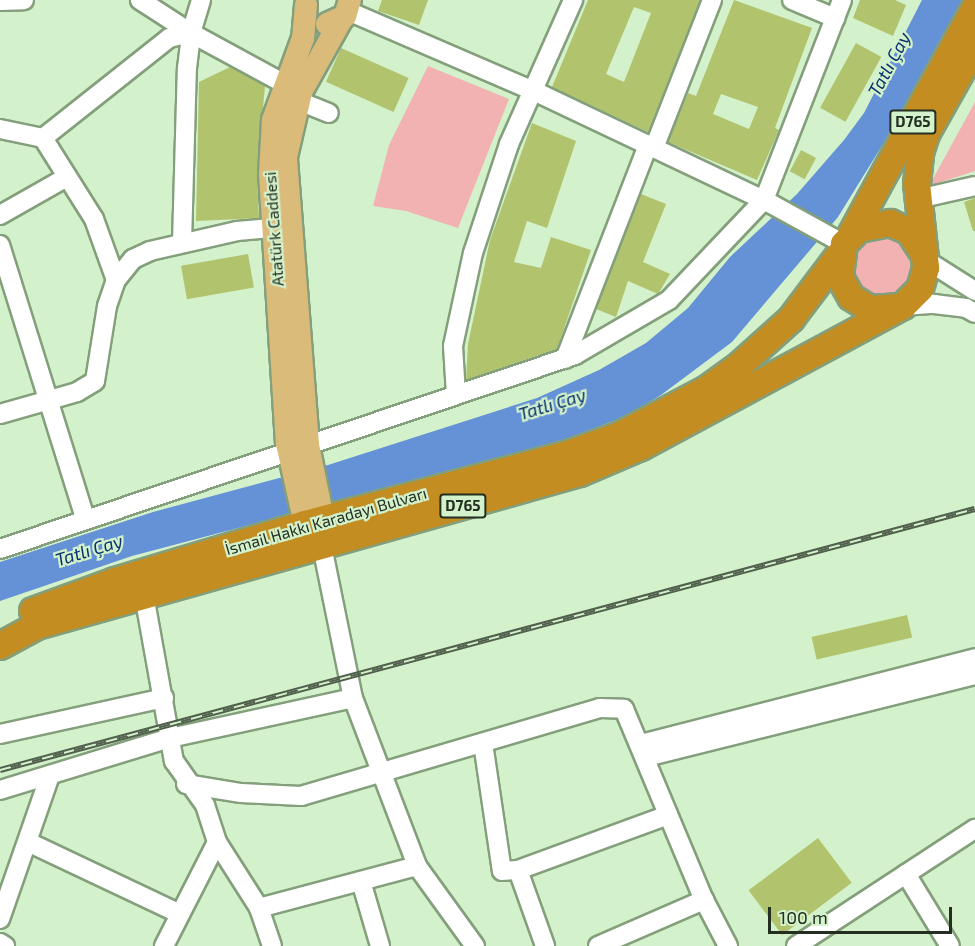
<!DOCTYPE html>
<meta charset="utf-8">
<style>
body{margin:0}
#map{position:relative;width:975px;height:946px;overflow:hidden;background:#d3f1cb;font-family:"Exo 2",sans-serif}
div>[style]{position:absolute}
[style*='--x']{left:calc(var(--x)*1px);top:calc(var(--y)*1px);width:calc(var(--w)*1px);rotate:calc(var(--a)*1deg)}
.green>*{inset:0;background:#f2b2b2}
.round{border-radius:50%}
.water>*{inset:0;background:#6591d6}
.building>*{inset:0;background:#b1c46d;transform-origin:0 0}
.roads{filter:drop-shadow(2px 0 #839f7b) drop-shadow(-2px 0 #839f7b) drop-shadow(0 2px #839f7b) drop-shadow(0 -2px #839f7b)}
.minor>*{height:18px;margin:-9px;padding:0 9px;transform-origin:9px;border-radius:9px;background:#fff}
.major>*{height:22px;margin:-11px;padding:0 11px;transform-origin:11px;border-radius:11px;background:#dbbb7a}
.highway>*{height:26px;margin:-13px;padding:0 13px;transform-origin:13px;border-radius:13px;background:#c38d21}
.rail>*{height:6px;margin-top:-3px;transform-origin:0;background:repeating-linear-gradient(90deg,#d3f1cb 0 11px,#50604c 0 22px);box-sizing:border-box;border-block:2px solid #50604c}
span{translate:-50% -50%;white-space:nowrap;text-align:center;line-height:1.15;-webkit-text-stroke:4.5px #d3f1cb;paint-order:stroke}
.shield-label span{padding:2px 4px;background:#d3f1cb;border:2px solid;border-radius:4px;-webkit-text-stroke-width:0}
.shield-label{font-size:15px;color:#242f21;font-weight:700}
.street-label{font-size:16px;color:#242f21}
.water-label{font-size:18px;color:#08326f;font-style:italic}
.scale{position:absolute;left:768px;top:907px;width:184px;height:27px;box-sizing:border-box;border:3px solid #242f21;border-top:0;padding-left:8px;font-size:18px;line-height:21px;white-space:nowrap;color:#242f21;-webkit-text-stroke:4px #d3f1cb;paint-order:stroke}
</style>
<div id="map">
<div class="green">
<div style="clip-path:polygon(428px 66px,509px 99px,458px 228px,406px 211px,373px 206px,389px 145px)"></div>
<div style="clip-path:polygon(975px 102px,975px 171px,929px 186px)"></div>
<div class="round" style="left:853px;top:237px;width:58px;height:58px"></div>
</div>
<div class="water">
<div style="clip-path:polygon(922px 0,965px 0,909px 102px,838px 217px,732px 342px,661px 395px,626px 416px,546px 447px,132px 556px,0 601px,0 562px,153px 512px,328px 465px,537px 398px,599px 370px,646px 343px,688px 308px,730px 257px,797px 194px,844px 140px,864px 113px)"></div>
</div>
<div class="building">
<div style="clip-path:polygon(382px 0,428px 0,419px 25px,378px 11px)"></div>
<div style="clip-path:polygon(evenodd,588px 0,700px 0,648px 132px,552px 87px,588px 0,634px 7px,651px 13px,624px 82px,606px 74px,634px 7px)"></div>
<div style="clip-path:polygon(evenodd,734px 0,812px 28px,775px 128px,779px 130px,757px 180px,668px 142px,688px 93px,696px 96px,734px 0,721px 94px,758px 107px,749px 129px,713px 114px,721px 94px)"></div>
<div style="clip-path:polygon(860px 0,895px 0,906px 5px,893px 36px,853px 18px)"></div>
<div style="left:856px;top:43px;width:29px;height:74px;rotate:29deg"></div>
<div style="left:341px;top:48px;width:74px;height:37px;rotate:24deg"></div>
<div style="clip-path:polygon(230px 67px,265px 86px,257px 173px,259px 218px,196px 221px,199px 82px)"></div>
<div style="clip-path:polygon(532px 123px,576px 141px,547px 228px,527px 221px,514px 262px,541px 268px,551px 237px,591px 250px,557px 349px,466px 380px,468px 344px,490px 240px)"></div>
<div style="left:801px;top:150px;width:17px;height:24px;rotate:28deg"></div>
<div style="clip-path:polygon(641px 194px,666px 204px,643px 262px,670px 274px,658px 294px,628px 281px,616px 317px,596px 309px)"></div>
<div style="clip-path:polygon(975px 198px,975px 231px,973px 231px,964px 202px)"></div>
<div style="left:248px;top:254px;width:34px;height:68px;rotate:80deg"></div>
<div style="left:907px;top:615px;width:23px;height:98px;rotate:77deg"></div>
<div style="left:818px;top:838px;width:56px;height:87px;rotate:53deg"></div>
</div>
<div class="roads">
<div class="minor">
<div style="--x:792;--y:0;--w:47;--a:22.7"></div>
<div style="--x:0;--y:1;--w:24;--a:-2"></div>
<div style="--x:348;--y:11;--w:202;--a:23.3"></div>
<div style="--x:534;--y:91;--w:255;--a:25.4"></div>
<div style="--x:764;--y:200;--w:91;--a:28.8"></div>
<div style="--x:191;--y:33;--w:107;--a:28.5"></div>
<div style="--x:299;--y:101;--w:32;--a:22"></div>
<div style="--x:0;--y:129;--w:44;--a:11.8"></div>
<div style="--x:43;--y:138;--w:96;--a:57.8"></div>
<div style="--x:94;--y:219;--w:65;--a:70.2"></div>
<div style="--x:43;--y:138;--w:161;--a:-38.4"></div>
<div style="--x:169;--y:38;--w:23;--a:-13"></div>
<div style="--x:191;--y:33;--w:61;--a:-147.1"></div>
<div style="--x:654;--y:148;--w:159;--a:-68.6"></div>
<div style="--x:918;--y:199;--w:58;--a:-12.8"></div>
<div style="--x:0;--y:215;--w:77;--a:-29.6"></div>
<div style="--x:182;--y:243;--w:175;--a:-88.4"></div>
<div style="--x:187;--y:68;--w:35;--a:-83"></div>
<div style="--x:191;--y:33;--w:34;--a:-73"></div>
<div style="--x:0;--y:245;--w:286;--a:72.7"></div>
<div style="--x:926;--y:260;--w:58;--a:32.3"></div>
<div style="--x:903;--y:306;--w:31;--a:-4"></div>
<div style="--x:934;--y:304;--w:32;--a:7"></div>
<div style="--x:966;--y:308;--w:10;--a:29"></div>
<div style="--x:565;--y:359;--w:230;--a:-68.8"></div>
<div style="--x:456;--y:395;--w:49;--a:-93.5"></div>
<div style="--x:453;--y:346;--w:95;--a:-77.9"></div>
<div style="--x:473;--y:253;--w:115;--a:-71.7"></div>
<div style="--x:509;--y:144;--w:158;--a:-66"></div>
<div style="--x:0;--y:414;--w:80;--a:-15.9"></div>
<div style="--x:77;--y:392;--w:21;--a:-31"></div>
<div style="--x:95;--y:381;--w:76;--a:-80.9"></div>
<div style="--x:107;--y:306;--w:28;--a:-71"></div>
<div style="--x:116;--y:280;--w:27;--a:-51"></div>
<div style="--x:133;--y:259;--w:19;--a:-25"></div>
<div style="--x:150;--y:251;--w:89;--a:-12.9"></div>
<div style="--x:237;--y:231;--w:35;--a:-5"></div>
<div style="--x:322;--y:546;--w:155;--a:78.5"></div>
<div style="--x:353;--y:698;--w:180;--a:69.1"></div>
<div style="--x:417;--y:866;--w:99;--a:54.1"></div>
<div style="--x:0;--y:549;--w:607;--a:-18.64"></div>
<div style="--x:575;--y:355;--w:109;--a:-30.3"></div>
<div style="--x:669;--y:300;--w:138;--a:-46.5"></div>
<div style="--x:764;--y:200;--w:215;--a:-68.7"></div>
<div style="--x:144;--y:595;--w:169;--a:79.8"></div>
<div style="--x:174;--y:761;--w:54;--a:54.8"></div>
<div style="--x:205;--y:805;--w:39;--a:72"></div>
<div style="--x:217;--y:842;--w:117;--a:117"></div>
<div style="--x:0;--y:734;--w:168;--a:-12.4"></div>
<div style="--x:483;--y:743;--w:129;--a:81.6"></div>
<div style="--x:502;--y:871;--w:16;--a:-4"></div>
<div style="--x:518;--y:870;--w:160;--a:-20.1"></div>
<div style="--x:641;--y:744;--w:345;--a:-14.4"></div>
<div style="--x:646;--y:757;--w:339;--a:-14"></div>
<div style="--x:186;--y:784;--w:56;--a:9.3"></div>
<div style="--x:241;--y:793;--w:60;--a:2.9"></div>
<div style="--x:301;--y:796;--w:312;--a:-16.4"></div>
<div style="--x:600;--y:708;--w:24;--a:2"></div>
<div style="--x:624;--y:709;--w:207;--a:67.3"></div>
<div style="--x:704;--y:900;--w:52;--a:62.4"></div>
<div style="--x:0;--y:790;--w:178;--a:-17"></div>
<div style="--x:170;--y:738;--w:187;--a:-12.3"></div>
<div style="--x:28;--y:842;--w:168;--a:25.3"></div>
<div style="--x:217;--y:842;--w:78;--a:57.5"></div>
<div style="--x:259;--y:908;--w:40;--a:71.1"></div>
<div style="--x:518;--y:870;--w:81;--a:70.4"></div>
<div style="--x:906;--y:874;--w:84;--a:58.6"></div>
<div style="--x:361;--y:881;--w:68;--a:73.7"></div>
<div style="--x:259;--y:908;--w:163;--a:-14.9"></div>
<div style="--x:0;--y:919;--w:149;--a:-70.8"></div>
<div style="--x:0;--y:943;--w:6;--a:31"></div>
<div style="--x:598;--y:946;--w:116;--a:-23.5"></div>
<div style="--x:796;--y:946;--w:214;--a:-33.2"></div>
</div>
<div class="major">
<div style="--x:306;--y:5;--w:33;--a:95"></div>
<div style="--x:303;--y:38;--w:87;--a:110.1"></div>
<div style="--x:273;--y:120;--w:54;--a:93.2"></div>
<div style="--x:270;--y:174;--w:270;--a:86.4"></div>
<div style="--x:287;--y:443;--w:83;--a:77.5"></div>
<div style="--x:305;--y:524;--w:16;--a:52"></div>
<div style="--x:327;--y:24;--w:20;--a:-24"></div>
<div style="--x:345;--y:16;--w:17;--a:-73"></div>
<div style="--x:322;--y:535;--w:16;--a:-86"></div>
<div style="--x:323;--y:519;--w:76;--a:-101.5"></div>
<div style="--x:308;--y:445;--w:289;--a:-94.4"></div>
<div style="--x:286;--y:157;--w:67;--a:-77"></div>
<div style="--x:301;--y:92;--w:82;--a:-60.9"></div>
</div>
<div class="highway">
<div style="--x:851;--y:235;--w:259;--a:-61.4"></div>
<div style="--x:900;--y:307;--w:30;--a:176"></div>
<div style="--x:870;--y:309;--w:22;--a:-148"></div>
<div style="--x:851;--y:297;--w:23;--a:-119"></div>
<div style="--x:840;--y:277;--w:33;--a:-83"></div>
<div style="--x:844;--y:244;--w:21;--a:-45"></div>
<div style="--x:859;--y:229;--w:32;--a:-11"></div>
<div style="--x:890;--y:223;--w:21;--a:23"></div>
<div style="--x:909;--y:231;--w:27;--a:57"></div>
<div style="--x:33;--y:611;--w:87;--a:-20.1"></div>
<div style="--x:115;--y:581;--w:198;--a:-16.7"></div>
<div style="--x:305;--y:524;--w:272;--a:-14.9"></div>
<div style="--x:568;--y:454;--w:55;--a:-20.1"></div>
<div style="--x:620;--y:435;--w:98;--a:-27.9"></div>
<div style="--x:707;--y:389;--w:41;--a:-36"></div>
<div style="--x:740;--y:365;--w:69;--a:-42"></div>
<div style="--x:791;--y:319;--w:81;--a:-53"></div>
<div style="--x:0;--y:646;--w:42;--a:-28.4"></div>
<div style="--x:37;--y:626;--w:564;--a:-15.74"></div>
<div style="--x:580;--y:473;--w:66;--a:-23.1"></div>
<div style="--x:641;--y:447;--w:298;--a:-28.3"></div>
<div style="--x:903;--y:306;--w:24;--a:-45"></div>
<div style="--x:920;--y:289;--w:22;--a:-74"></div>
<div style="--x:926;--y:268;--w:84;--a:-96.1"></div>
<div style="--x:917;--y:184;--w:31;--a:-84"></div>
<div style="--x:920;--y:153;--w:20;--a:-72"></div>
<div style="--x:926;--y:134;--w:100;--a:-60.6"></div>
</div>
</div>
<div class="rail">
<div style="--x:0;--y:770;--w:1009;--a:-14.99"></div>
</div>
<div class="shield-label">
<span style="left:913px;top:122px">D765</span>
<span style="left:463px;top:506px">D765</span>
</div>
<div class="street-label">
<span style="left:274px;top:229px;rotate:-94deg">Atatürk Caddesi</span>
<span style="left:326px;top:521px;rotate:-16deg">İsmail Hakkı Karadayı Bulvarı</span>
</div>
<div class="water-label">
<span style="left:889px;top:64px;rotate:-62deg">Tatlı Çay</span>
<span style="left:552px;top:404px;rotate:-17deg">Tatlı Çay</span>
<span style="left:89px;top:550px;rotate:-17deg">Tatlı Çay</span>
</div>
<div class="scale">100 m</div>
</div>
